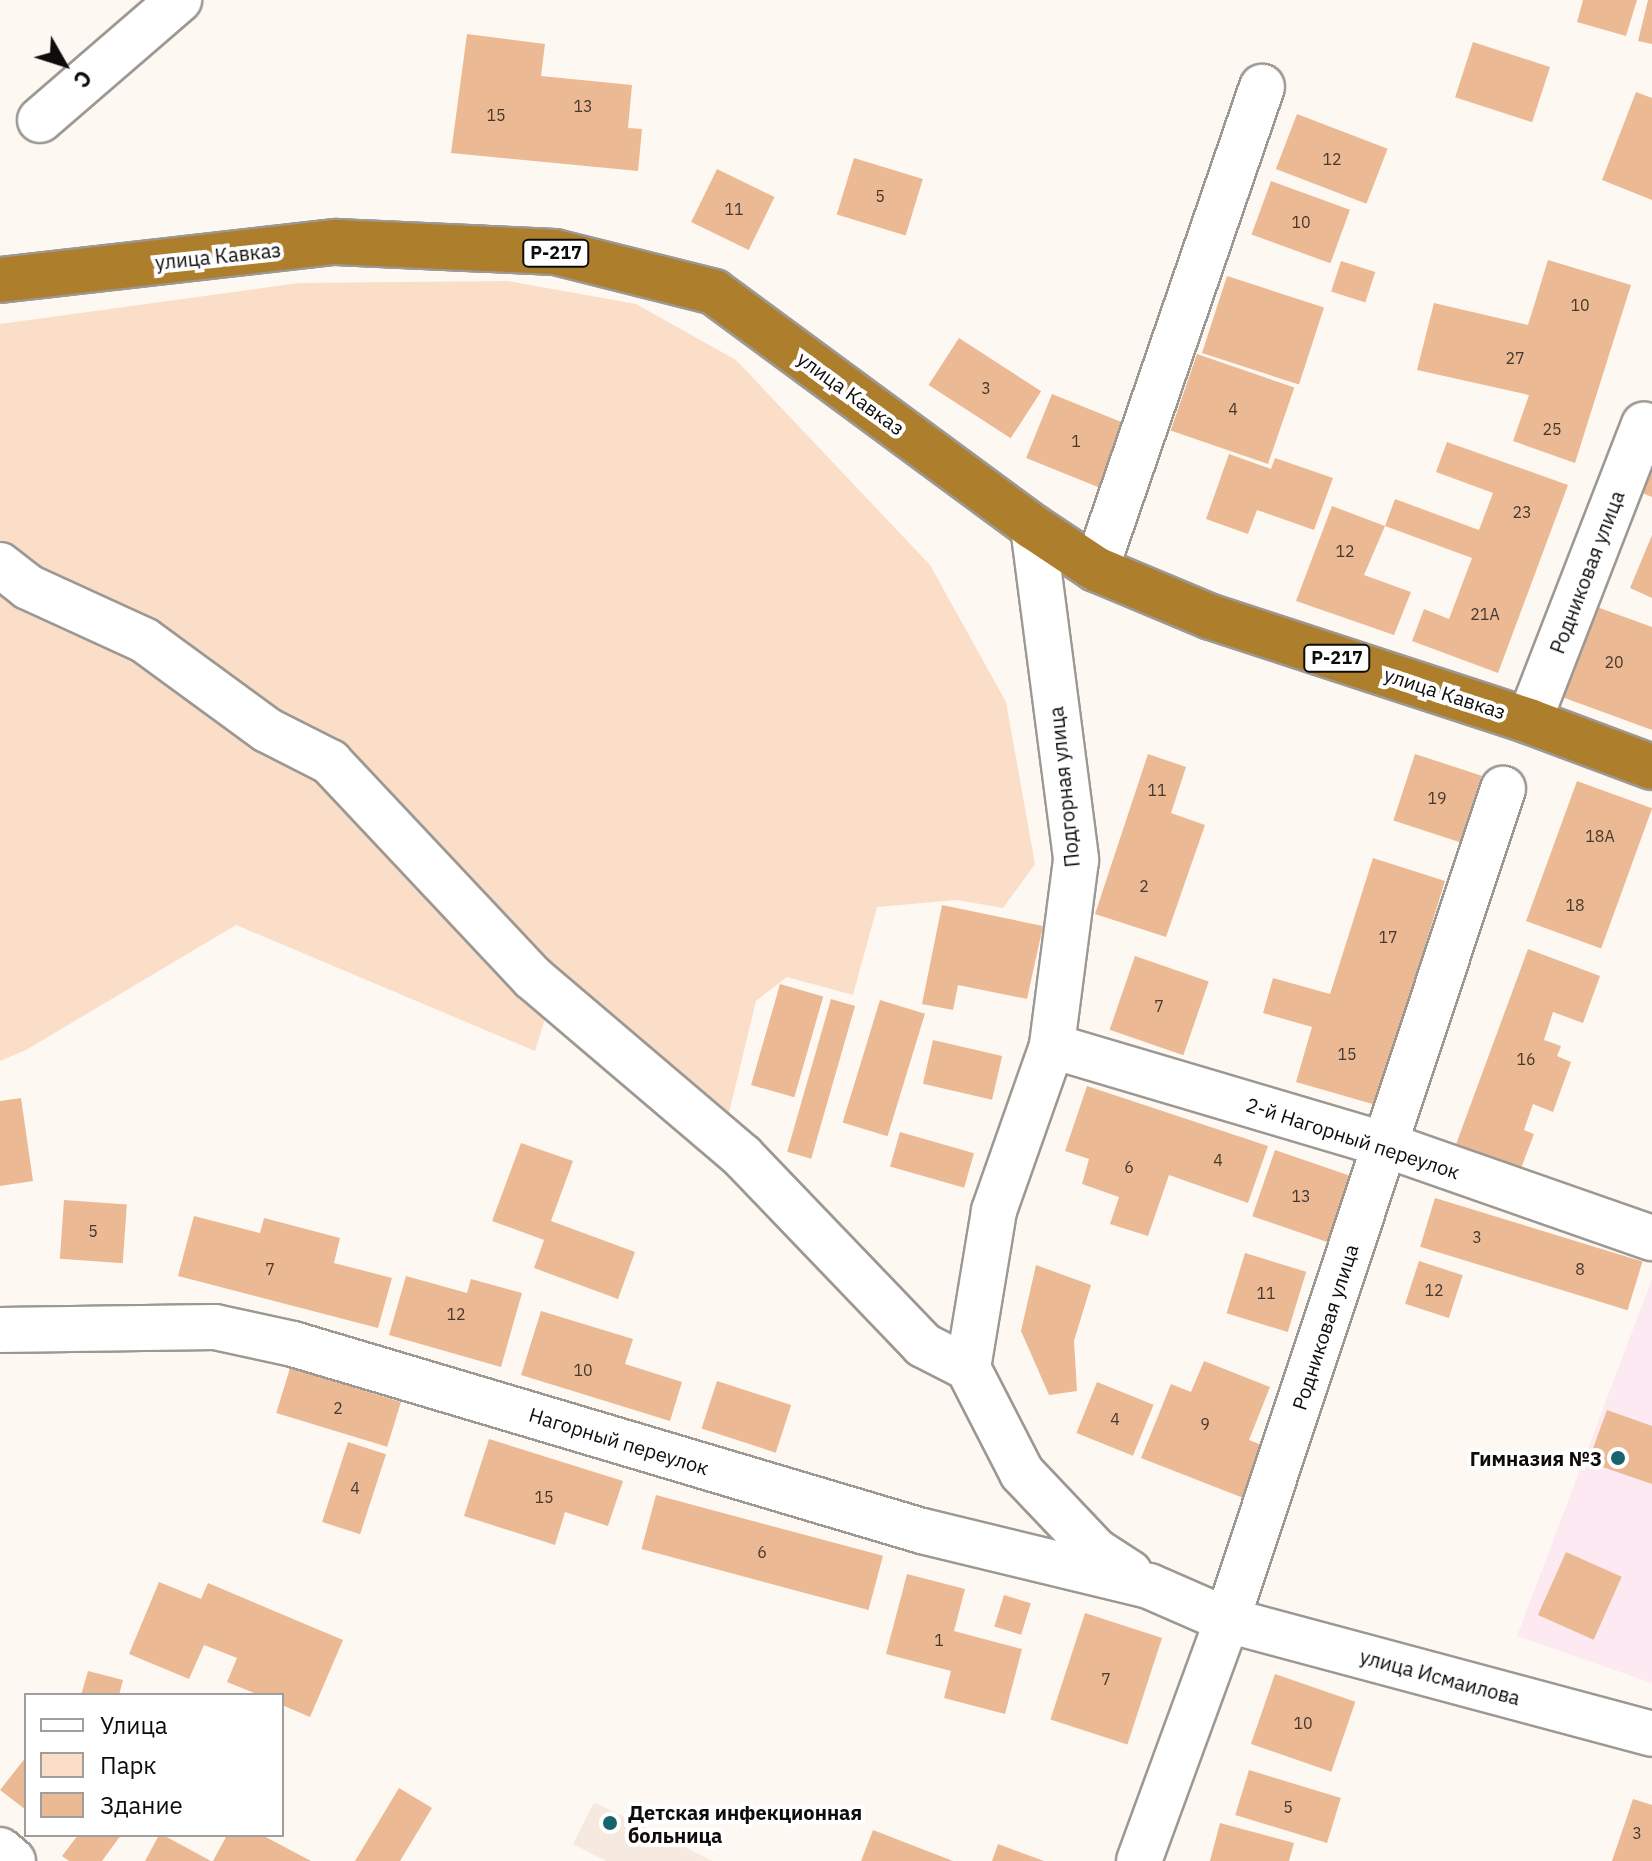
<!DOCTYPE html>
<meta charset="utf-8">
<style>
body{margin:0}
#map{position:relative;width:1652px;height:1861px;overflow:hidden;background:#fef8f2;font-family:"IBM Plex Sans",sans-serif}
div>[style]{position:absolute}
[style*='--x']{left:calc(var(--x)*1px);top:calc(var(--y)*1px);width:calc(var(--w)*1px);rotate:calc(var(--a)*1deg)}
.built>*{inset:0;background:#f6eae0}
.education>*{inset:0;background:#fde9f1}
.green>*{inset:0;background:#fadec7}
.building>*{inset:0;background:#ebba94;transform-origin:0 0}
.roads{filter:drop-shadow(2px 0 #9e9893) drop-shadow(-2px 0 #9e9893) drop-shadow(0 2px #9e9893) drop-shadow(0 -2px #9e9893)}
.minor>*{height:44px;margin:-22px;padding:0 22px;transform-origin:22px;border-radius:22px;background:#fff}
.highway>*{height:44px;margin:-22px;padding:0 22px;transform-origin:22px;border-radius:22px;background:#ad7e2c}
.dots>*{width:22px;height:22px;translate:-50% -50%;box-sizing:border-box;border:4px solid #fff;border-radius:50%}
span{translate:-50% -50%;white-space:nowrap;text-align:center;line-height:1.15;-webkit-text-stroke:8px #fff;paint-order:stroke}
.number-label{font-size:16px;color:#46382d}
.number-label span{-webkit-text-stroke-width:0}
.shield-label span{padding:2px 6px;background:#fff;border:2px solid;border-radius:6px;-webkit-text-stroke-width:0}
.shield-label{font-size:18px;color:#0f0d0b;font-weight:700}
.street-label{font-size:20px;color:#0f0d0b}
.poi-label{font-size:20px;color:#0f0d0b;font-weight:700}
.right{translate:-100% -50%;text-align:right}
.left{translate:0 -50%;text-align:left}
.legend{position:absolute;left:24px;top:1693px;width:260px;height:144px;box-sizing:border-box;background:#fff;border:2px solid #9f9e9d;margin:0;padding:10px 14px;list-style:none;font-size:24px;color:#0f0d0b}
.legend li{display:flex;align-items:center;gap:16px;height:40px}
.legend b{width:40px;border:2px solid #9f9e9d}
.north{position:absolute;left:24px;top:24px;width:80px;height:80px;-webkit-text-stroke:6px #fff;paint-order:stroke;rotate:129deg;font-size:22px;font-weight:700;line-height:32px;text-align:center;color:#0f0d0b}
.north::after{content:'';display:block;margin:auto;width:28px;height:36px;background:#0f0d0b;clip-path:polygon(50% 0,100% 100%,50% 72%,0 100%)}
</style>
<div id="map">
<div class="built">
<div style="clip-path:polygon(594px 1802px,713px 1861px,606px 1861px,573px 1844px)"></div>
</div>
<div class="education">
<div style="clip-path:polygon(1652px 1279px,1652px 1683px,1517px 1636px)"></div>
</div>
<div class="green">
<div style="clip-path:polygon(508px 281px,636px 304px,736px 360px,930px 565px,1006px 702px,1035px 864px,1003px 908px,957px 900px,877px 907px,853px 995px,787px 977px,756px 1001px,728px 1117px,583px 999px,545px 1019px,535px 1051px,236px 925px,26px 1050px,0 1061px,0 324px,299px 283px)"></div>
</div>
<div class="building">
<div style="clip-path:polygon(1583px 0,1637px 0,1626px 36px,1577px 22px)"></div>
<div style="clip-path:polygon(1648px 0,1652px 0,1652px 44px,1638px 41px)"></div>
<div style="clip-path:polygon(467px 34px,545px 44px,541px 76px,632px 85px,628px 128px,642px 129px,638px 171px,451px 153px)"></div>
<div style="left:1473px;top:42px;width:81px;height:58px;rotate:18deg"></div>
<div style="clip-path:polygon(1636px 92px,1652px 98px,1652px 200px,1602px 180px)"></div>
<div style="left:1297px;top:114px;width:97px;height:59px;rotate:21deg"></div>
<div style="left:854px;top:158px;width:72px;height:59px;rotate:17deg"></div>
<div style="left:717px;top:169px;width:64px;height:59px;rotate:26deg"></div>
<div style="left:1271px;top:181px;width:84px;height:57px;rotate:20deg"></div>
<div style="clip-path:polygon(1548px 260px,1631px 285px,1575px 463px,1513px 441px,1529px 395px,1417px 370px,1434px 303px,1528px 325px)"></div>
<div style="left:1341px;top:261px;width:36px;height:32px;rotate:18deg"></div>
<div style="left:1227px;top:276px;width:102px;height:81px;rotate:18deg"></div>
<div style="left:959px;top:338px;width:98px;height:56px;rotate:33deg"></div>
<div style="left:1197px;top:354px;width:103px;height:81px;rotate:19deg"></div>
<div style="left:1052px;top:394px;width:80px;height:69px;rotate:22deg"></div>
<div style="clip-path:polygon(1447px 442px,1568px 485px,1498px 673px,1412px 641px,1424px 609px,1449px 619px,1472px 558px,1385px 526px,1395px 499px,1479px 530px,1493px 493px,1436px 472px)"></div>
<div style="clip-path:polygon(1652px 448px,1652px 497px,1635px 490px)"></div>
<div style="clip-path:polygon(1229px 454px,1271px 469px,1275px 458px,1333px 478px,1314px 530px,1257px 510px,1248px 534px,1206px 519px)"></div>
<div style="clip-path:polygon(1332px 506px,1385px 526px,1364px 575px,1411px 592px,1394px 635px,1296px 601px)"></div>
<div style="clip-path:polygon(1652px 535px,1652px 598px,1630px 588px)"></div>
<div style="clip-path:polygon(1597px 607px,1652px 627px,1652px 730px,1562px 697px)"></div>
<div style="clip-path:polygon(1148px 754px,1186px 767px,1171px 813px,1205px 825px,1166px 937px,1095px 914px)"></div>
<div style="left:1415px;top:754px;width:70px;height:70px;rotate:18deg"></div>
<div style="left:1577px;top:781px;width:80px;height:149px;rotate:20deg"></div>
<div style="clip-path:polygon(1373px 858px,1445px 881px,1376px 1105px,1296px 1082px,1312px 1027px,1263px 1013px,1273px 978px,1330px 994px)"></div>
<div style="clip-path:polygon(942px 905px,1043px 926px,1027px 999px,958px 985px,953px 1010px,922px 1004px)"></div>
<div style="clip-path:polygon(1528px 949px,1600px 976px,1583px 1023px,1553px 1012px,1544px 1040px,1561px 1046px,1557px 1056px,1571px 1062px,1553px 1112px,1533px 1104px,1524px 1130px,1534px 1134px,1520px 1171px,1455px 1147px)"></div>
<div style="left:1135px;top:956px;width:78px;height:78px;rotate:19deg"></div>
<div style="left:780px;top:984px;width:45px;height:105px;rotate:16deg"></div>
<div style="left:831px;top:999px;width:25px;height:159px;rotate:16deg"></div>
<div style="left:880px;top:1000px;width:47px;height:128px;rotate:17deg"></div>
<div style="left:933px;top:1040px;width:71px;height:45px;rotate:13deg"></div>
<div style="clip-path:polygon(1087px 1086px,1268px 1146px,1248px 1203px,1169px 1175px,1148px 1236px,1110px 1224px,1119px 1197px,1082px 1184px,1089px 1159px,1065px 1151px)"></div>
<div style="clip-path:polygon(21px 1098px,33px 1181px,0 1186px,0 1101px)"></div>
<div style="left:900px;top:1132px;width:77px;height:36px;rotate:16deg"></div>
<div style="clip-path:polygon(521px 1143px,573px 1161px,551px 1221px,635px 1252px,618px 1299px,534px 1268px,544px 1240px,492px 1221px)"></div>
<div style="left:1275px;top:1150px;width:80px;height:70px;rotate:19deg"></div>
<div style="left:1435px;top:1198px;width:217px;height:51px;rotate:17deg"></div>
<div style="left:64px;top:1200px;width:63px;height:59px;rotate:4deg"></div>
<div style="clip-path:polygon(194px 1216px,260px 1233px,264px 1218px,340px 1238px,334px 1263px,392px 1278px,378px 1328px,178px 1276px)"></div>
<div style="left:1245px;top:1253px;width:64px;height:63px;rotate:17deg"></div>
<div style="left:1419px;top:1261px;width:46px;height:45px;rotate:18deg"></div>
<div style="clip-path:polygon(1036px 1265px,1091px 1285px,1074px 1341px,1077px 1391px,1049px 1395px,1021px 1331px)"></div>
<div style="clip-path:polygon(406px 1276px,467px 1293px,471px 1279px,522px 1293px,501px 1367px,389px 1335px)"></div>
<div style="clip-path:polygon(541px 1311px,633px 1339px,625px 1364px,682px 1382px,670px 1421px,521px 1375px)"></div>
<div style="clip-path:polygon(1204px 1361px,1270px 1387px,1249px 1440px,1267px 1447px,1246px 1499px,1141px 1458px,1171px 1384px,1191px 1392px)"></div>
<div style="left:290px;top:1368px;width:116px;height:47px;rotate:17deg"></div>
<div style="left:717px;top:1381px;width:78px;height:50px;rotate:18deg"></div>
<div style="left:1097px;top:1382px;width:61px;height:55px;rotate:22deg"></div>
<div style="clip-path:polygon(1607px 1410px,1652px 1426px,1652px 1484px,1588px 1462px)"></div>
<div style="clip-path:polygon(489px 1439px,623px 1481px,608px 1526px,565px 1512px,555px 1545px,464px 1516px)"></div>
<div style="left:348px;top:1442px;width:40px;height:84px;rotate:18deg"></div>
<div style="left:656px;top:1495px;width:235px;height:56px;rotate:15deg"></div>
<div style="left:1566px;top:1552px;width:61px;height:69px;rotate:24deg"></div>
<div style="clip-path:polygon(907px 1574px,965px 1589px,954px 1631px,1022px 1649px,1005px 1714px,944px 1698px,951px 1671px,886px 1654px)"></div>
<div style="clip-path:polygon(159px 1582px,201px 1599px,208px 1583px,343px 1640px,310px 1717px,282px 1705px,282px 1695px,259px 1695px,227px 1682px,237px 1658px,204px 1645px,189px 1679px,129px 1654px)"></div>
<div style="left:1004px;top:1595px;width:28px;height:33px;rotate:17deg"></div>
<div style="left:1085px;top:1613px;width:81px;height:112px;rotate:18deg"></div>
<div style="clip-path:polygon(88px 1671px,123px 1680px,119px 1695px,81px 1695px)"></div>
<div style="left:1275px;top:1674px;width:85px;height:74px;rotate:19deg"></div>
<div style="clip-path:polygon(26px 1757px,26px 1810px,0 1790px)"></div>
<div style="left:1249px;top:1770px;width:96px;height:47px;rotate:17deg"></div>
<div style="clip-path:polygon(399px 1788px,432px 1808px,400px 1861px,355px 1861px)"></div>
<div style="clip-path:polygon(1633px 1799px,1652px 1805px,1652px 1861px,1612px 1861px)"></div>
<div style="clip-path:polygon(1220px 1823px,1294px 1843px,1289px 1861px,1210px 1861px)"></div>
<div style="clip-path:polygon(873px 1830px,953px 1861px,861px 1861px)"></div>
<div style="clip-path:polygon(78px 1835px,121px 1835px,102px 1861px,69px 1861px,62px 1856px)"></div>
<div style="clip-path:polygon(159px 1835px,163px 1835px,211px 1861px,145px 1861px)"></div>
<div style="clip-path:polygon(227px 1835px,262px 1835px,311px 1861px,213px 1861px)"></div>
<div style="clip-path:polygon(998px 1844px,1044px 1861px,992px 1861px)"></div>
</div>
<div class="roads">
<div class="minor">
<div style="--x:40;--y:120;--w:184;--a:-40.8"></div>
<div style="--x:1033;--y:527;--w:336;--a:82.6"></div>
<div style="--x:1076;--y:860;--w:188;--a:97.4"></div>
<div style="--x:1052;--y:1046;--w:175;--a:109.4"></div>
<div style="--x:994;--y:1211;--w:159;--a:99.4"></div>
<div style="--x:968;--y:1368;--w:118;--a:62.8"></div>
<div style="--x:1022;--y:1473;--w:108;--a:46.5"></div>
<div style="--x:1096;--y:1551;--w:40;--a:32.9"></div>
<div style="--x:0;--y:565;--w:36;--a:38"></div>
<div style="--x:28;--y:587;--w:128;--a:24.6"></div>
<div style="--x:144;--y:640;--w:152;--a:36.2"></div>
<div style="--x:267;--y:730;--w:71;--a:26.9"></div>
<div style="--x:330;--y:762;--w:296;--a:46.8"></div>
<div style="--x:533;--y:978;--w:275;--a:40.4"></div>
<div style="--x:742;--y:1156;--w:262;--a:46.2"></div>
<div style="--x:923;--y:1345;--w:51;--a:27.1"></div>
<div style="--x:1096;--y:569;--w:510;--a:-71"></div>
<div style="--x:1529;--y:721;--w:318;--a:-68.8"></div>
<div style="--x:1052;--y:1046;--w:348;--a:16.5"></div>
<div style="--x:1386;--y:1145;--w:282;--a:19.3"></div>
<div style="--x:0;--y:1330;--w:215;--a:-0.8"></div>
<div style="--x:215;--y:1327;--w:80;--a:12.3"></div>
<div style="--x:293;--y:1344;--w:656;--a:16.56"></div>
<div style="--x:922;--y:1531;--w:234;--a:13.6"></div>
<div style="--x:1149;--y:1586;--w:85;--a:23.6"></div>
<div style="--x:1227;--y:1620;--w:440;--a:15"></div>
<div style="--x:0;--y:1850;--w:17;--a:40"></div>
<div style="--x:1139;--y:1861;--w:257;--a:-69.9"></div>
<div style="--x:1227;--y:1620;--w:876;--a:-71.63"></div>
</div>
<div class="highway">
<div style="--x:0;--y:280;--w:338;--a:-6.5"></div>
<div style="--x:336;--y:242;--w:219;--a:2.6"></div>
<div style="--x:555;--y:252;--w:164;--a:14.1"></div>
<div style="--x:714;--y:292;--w:396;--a:36.4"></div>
<div style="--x:1033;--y:527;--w:76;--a:33.7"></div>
<div style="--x:1096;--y:569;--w:125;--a:22.7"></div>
<div style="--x:1211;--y:617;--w:335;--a:18.1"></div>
<div style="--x:1529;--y:721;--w:131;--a:20.5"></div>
</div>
</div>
<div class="dots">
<div style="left:1618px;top:1458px;background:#17646d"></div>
<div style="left:610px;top:1823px;background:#17646d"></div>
</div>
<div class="number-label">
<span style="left:583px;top:106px">13</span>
<span style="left:496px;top:115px">15</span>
<span style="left:1332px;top:159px">12</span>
<span style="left:880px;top:196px">5</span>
<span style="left:734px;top:209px">11</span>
<span style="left:1301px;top:222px">10</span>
<span style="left:1580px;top:305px">10</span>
<span style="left:1515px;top:358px">27</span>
<span style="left:986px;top:388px">3</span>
<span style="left:1233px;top:409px">4</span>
<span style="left:1552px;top:429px">25</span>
<span style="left:1076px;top:441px">1</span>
<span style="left:1522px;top:512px">23</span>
<span style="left:1345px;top:551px">12</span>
<span style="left:1485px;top:614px">21А</span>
<span style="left:1614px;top:662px">20</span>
<span style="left:1157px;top:790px">11</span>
<span style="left:1437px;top:798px">19</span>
<span style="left:1600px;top:836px">18А</span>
<span style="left:1144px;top:886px">2</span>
<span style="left:1575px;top:905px">18</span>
<span style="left:1388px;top:937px">17</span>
<span style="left:1159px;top:1006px">7</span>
<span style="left:1347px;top:1054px">15</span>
<span style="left:1526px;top:1059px">16</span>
<span style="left:1218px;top:1160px">4</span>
<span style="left:1129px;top:1167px">6</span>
<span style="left:1301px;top:1196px">13</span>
<span style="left:93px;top:1231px">5</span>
<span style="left:1477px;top:1237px">3</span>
<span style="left:270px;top:1269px">7</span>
<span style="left:1580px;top:1269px">8</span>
<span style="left:1434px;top:1290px">12</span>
<span style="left:1266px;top:1293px">11</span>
<span style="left:456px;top:1314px">12</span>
<span style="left:583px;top:1370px">10</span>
<span style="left:338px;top:1408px">2</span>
<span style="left:1115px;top:1419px">4</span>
<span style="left:1205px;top:1424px">9</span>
<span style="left:355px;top:1488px">4</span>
<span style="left:544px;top:1497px">15</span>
<span style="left:762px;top:1552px">6</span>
<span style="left:939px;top:1640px">1</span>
<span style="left:1106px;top:1679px">7</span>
<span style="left:1303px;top:1723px">10</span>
<span style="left:1288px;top:1807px">5</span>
<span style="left:1637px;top:1833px">3</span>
</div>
<div class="shield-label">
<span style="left:556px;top:253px">Р-217</span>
<span style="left:1337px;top:658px">Р-217</span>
</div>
<div class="street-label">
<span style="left:218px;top:256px;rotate:-6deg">улица Кавказ</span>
<span style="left:851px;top:393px;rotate:36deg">улица Кавказ</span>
<span style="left:1587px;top:572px;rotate:-69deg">Родниковая улица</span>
<span style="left:1445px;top:693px;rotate:18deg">улица Кавказ</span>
<span style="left:1064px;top:787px;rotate:-96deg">Подгорная улица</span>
<span style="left:1353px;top:1138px;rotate:18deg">2-й Нагорный переулок</span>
<span style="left:1325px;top:1327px;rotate:-72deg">Родниковая улица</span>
<span style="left:619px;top:1441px;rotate:17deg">Нагорный переулок</span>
<span style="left:1440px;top:1677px;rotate:15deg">улица Исмаилова</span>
</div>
<div class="poi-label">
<span class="right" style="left:1602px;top:1458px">Гимназия №3</span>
<span class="left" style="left:628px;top:1824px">Детская инфекционная<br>больница</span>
</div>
<ul class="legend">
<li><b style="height:10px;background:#fff"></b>Улица</li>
<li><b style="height:22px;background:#fadec7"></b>Парк</li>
<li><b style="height:22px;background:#ebba94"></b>Здание</li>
</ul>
<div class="north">С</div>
</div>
